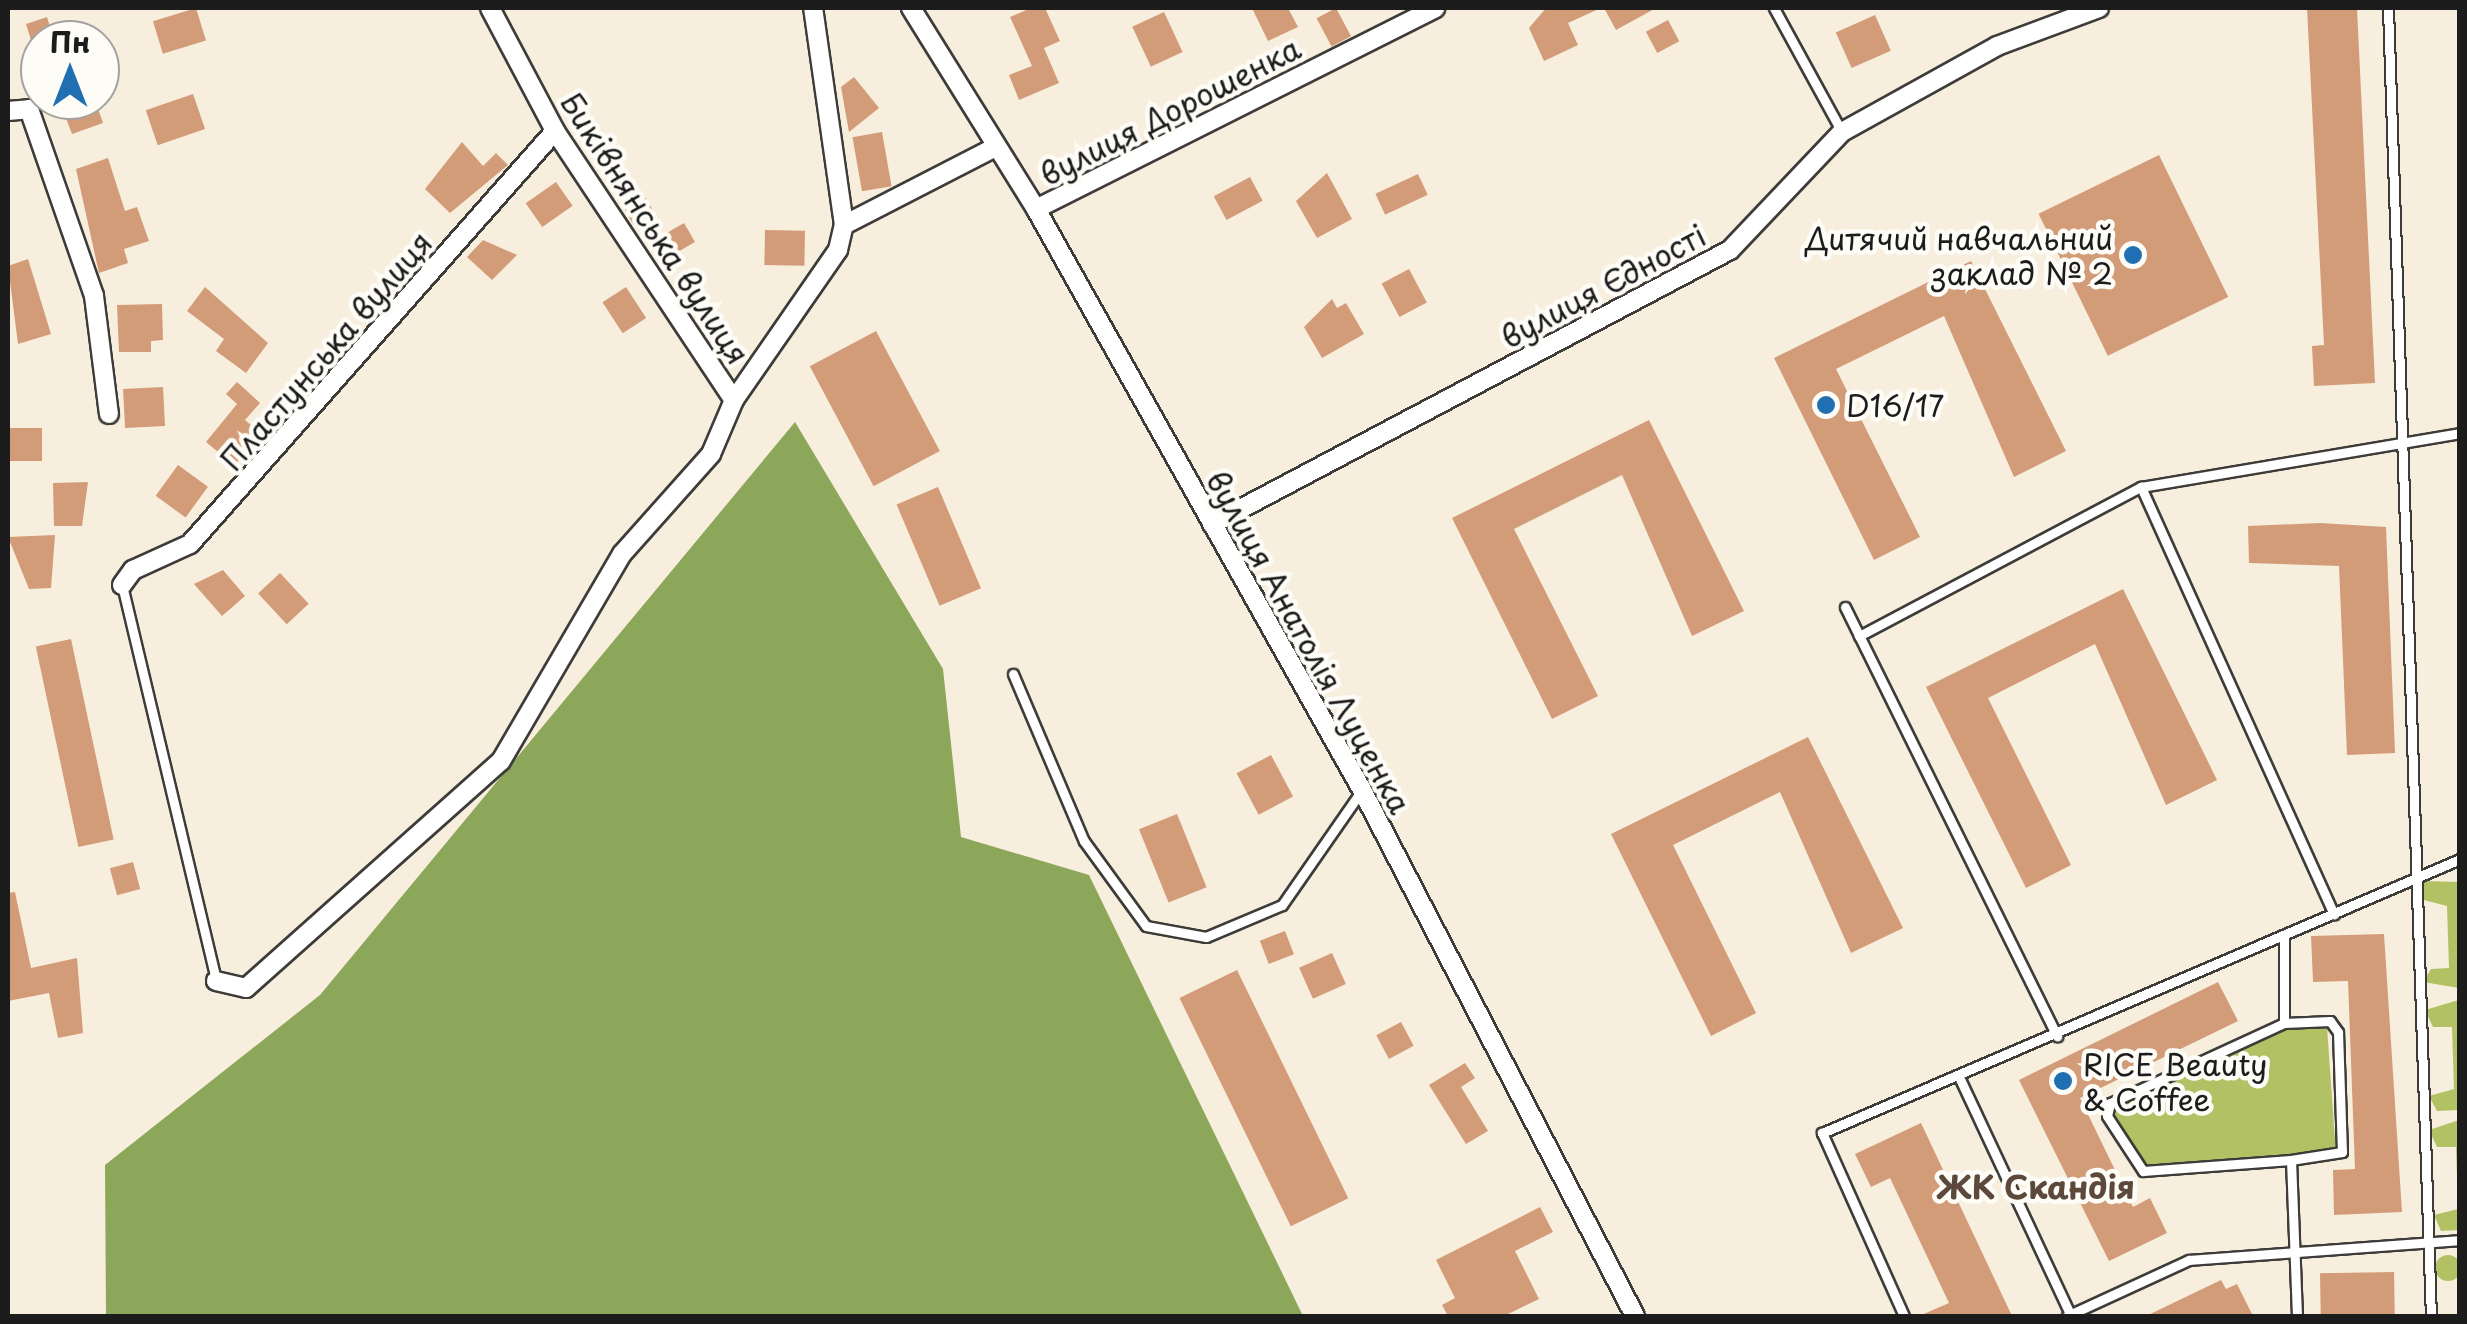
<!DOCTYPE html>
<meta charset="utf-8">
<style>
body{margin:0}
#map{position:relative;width:2467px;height:1324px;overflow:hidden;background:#f8eede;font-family:"Playpen Sans",sans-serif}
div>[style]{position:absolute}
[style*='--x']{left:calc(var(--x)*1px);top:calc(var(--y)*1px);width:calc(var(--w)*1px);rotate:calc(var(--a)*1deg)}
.green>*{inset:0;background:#b2c164}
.round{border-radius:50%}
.forest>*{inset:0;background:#8da75a}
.building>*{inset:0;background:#d39c78;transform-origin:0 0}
.roads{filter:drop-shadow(2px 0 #3d3c39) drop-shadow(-2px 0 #3d3c39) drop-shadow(0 2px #3d3c39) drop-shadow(0 -2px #3d3c39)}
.lane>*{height:9px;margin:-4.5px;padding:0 4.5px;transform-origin:4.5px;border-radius:4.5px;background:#fff}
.street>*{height:18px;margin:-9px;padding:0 9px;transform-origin:9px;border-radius:9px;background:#fff}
.dots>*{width:28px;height:28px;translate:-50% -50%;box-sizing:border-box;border:5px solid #fdfcf7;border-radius:50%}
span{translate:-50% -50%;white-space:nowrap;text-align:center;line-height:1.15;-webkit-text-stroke:9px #fdfcf7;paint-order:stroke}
.street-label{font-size:30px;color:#1c1c1c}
.poi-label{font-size:30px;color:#1c1c1c}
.right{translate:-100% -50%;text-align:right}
.left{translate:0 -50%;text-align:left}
.neighbourhood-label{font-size:32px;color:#5c493c;font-weight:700}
.frame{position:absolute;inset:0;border:10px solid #1c1c1c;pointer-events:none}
.north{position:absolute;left:20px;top:20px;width:100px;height:100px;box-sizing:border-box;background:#fdfcf7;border:2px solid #a3a29f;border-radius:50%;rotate:0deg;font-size:28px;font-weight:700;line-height:40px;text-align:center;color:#1c1c1c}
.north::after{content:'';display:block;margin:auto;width:35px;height:45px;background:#1f6fb2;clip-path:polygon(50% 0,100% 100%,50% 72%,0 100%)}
</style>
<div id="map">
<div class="green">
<div style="clip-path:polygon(2424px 881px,2459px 882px,2459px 988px,2423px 982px,2431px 969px,2449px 968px,2447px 906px,2420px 899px)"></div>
<div style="clip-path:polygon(2459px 1000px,2459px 1110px,2437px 1111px,2429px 1096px,2454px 1089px,2452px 1027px,2433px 1027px,2425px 1010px)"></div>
<div style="clip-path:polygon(2327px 1027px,2336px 1154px,2144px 1165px,2111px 1116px,2114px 1105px,2285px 1029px)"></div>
<div style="clip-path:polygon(2459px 1120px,2459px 1230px,2441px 1231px,2434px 1215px,2458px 1209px,2456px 1147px,2437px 1147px,2429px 1130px)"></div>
<div class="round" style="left:2435px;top:1255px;width:26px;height:26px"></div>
</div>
<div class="forest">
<div style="clip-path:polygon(795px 422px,943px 669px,961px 837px,1089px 875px,1303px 1316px,106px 1316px,105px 1165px,320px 995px)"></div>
</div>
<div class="building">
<div style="left:196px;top:8px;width:34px;height:45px;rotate:73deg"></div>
<div style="clip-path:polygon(1031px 8px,1045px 8px,1060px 41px,1044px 48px,1059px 83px,1019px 100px,1009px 75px,1032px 66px,1010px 17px)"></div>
<div style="clip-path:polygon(1252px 8px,1288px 8px,1298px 27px,1268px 41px)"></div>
<div style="left:1336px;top:8px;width:32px;height:22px;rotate:62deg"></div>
<div style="clip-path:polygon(1546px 8px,1601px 8px,1568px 23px,1578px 45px,1544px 61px,1529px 28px)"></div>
<div style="clip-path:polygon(1604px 8px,1656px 8px,1616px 30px)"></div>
<div style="clip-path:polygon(2307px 8px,2357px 8px,2375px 383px,2314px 386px,2312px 346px,2324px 345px)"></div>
<div style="left:1164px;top:12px;width:44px;height:35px;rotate:65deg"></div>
<div style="left:1875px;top:15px;width:39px;height:43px;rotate:66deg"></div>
<div style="clip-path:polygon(47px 17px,54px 40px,31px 40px,26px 24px)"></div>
<div style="left:1668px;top:20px;width:24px;height:25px;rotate:62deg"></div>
<div style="clip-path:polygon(854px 77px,879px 108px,849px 132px,841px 87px)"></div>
<div style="left:193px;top:94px;width:37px;height:50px;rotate:71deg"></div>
<div style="clip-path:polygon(59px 100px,95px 100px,103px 123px,72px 134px)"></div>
<div style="left:882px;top:132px;width:55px;height:30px;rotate:80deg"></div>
<div style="clip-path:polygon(462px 142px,483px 166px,496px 153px,508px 165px,450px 213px,425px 189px)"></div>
<div style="left:2159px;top:155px;width:158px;height:134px;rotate:64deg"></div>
<div style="clip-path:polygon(108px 158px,125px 211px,137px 207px,149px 241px,124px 249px,128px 263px,99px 273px,76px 169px)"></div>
<div style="clip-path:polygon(1327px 173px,1352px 219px,1317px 238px,1296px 201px)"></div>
<div style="left:1418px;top:174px;width:23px;height:47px;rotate:65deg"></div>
<div style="left:1250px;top:177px;width:27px;height:41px;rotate:62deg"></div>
<div style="left:556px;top:182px;width:29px;height:37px;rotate:55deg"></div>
<div style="left:646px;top:198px;width:18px;height:24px;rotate:61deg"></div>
<div style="left:684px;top:223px;width:22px;height:25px;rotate:60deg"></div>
<div style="left:765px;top:230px;width:40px;height:35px;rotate:1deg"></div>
<div style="clip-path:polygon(483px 240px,517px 255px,492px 280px,467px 257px)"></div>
<div style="clip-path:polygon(28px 259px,51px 334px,18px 344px,8px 266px)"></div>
<div style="clip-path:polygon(1971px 261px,2066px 451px,2014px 477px,1944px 316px,1836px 369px,1920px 537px,1874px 560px,1774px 358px)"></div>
<div style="left:1409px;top:269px;width:38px;height:31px;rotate:62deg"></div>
<div style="clip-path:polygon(205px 287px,268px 343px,246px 373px,216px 351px,224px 339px,187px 311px)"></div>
<div style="left:626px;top:287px;width:37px;height:28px;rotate:57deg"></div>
<div style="clip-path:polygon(1332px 299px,1337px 308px,1346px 303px,1364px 334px,1322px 358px,1304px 327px)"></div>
<div style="clip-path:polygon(162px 304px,163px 340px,151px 341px,151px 352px,119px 352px,117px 305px)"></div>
<div style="left:876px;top:331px;width:136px;height:75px;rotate:62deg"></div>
<div style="clip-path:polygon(237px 382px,260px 403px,245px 420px,257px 430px,235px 466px,206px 442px,237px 404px,226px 394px)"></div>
<div style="left:163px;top:387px;width:39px;height:40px;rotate:87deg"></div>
<div style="clip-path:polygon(1649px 420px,1744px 611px,1692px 636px,1622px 475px,1514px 529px,1598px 696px,1552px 719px,1452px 518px)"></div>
<div style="left:8px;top:428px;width:34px;height:33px"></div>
<div style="left:178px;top:465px;width:37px;height:38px;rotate:36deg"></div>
<div style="clip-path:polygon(88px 482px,82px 526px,54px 526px,53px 483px)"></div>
<div style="left:938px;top:487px;width:110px;height:45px;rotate:67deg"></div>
<div style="clip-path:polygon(2320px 523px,2386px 527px,2395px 753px,2347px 755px,2339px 566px,2249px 563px,2248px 526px)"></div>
<div style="clip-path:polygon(55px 535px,51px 588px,29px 589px,8px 537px)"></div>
<div style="clip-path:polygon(223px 570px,245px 596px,222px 616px,194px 584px)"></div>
<div style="left:280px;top:573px;width:42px;height:30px;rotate:47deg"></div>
<div style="clip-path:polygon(2123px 589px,2217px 780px,2166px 805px,2095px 644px,1988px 698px,2071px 865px,2026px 888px,1926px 687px)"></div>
<div style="left:71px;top:639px;width:205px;height:36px;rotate:78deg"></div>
<div style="clip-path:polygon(1808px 737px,1903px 928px,1851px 953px,1780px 792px,1673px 845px,1756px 1013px,1711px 1036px,1611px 834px)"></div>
<div style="left:1271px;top:755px;width:47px;height:39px;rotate:62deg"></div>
<div style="left:1177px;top:814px;width:79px;height:41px;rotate:68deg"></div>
<div style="left:133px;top:862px;width:28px;height:24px;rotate:75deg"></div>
<div style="clip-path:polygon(15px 892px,31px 968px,77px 958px,83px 1033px,58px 1038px,49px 993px,8px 1001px,8px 893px)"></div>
<div style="left:1285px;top:931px;width:25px;height:27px;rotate:69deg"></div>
<div style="clip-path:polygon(2384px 934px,2402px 1212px,2334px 1215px,2333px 1170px,2355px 1169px,2348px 981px,2313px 982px,2311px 936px)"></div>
<div style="left:1332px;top:953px;width:34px;height:36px;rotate:66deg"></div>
<div style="left:1237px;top:970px;width:254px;height:64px;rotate:64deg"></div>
<div style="clip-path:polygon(2218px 982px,2238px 1021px,2080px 1098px,2133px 1207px,2150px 1198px,2167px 1233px,2109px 1261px,2019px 1080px)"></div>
<div style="left:1401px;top:1022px;width:27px;height:28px;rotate:62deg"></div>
<div style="clip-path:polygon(1465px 1063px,1475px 1078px,1461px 1087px,1488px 1131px,1466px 1144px,1429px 1085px)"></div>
<div style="clip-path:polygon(1921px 1123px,2012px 1316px,1919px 1316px,1949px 1303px,1890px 1178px,1871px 1187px,1855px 1154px)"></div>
<div style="clip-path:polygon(1540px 1207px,1553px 1232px,1515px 1251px,1539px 1299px,1504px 1316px,1448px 1316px,1442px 1305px,1455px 1298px,1436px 1260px)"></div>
<div style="left:2394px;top:1272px;width:44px;height:74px;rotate:89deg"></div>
<div style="clip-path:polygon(2221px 1280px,2226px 1289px,2237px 1284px,2253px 1316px,2146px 1316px)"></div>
</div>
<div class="roads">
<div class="lane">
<div style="--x:1774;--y:8;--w:141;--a:61.3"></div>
<div style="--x:2388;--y:8;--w:1309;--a:88.12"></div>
<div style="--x:2141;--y:487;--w:469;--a:65.7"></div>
<div style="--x:122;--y:585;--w:407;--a:76.6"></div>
<div style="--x:1845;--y:607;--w:479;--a:63.7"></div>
<div style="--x:1859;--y:636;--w:319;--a:-27.9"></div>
<div style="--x:2141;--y:487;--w:324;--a:-9.6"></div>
<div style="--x:1013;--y:674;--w:181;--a:67"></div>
<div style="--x:1084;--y:841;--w:105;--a:53.9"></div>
<div style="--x:1146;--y:926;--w:61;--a:10.4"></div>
<div style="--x:1206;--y:937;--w:82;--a:-22.8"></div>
<div style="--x:1282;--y:905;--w:140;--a:-55.2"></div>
<div style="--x:2284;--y:936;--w:87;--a:90"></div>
<div style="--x:2284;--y:1023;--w:192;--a:155.3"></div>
<div style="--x:2110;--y:1103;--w:13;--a:103"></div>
<div style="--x:2107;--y:1116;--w:66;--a:56.8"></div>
<div style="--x:2143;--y:1171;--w:148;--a:-4.3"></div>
<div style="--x:2291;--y:1160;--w:156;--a:87.8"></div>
<div style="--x:2284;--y:1023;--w:46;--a:-2.5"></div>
<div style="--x:2330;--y:1021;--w:14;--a:54"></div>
<div style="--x:2338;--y:1032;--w:120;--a:88.1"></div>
<div style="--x:2342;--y:1152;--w:52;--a:171.1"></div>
<div style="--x:1960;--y:1079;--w:262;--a:64.9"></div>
<div style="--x:1904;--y:1316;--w:201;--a:-114.1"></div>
<div style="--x:1822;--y:1133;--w:694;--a:-23.24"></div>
<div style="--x:2067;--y:1316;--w:134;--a:-24.7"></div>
<div style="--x:2189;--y:1260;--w:272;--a:-4.2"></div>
</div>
<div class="street">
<div style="--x:490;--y:8;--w:139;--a:62.1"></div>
<div style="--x:555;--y:131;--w:323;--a:56.4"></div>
<div style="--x:911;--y:8;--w:237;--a:58.1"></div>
<div style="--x:1036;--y:209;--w:666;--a:60.7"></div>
<div style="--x:1362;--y:790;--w:593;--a:62.57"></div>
<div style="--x:8;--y:111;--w:21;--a:-5"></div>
<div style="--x:29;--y:109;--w:198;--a:70.8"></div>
<div style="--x:94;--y:296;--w:119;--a:82.8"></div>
<div style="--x:1036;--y:209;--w:447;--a:-26.7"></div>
<div style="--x:844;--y:225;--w:171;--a:-27.2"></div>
<div style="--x:1212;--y:524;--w:586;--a:-27.88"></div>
<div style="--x:1730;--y:250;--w:163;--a:-46.5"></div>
<div style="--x:1842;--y:132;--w:177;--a:-29"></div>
<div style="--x:1997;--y:46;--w:109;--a:-20.4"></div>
<div style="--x:122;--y:585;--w:19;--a:-54"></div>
<div style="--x:133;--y:570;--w:63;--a:-24.5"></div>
<div style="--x:190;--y:544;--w:551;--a:-48.53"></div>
<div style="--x:216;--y:981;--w:31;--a:13"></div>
<div style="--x:246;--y:988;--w:341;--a:-41.7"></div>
<div style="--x:501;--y:761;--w:240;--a:-59.7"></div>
<div style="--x:622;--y:554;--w:134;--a:-48.3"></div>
<div style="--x:711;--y:454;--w:59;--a:-66.9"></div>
<div style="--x:734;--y:400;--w:183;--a:-55.3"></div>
<div style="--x:838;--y:250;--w:26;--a:-77"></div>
<div style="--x:844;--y:225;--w:219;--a:-98.1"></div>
</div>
</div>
<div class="dots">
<div style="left:2133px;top:255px;background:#1f6fb2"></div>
<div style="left:1826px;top:405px;background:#1f6fb2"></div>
<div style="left:2063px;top:1081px;background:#1f6fb2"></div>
</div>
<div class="street-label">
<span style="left:1170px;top:111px;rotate:-27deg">вулиця Дорошенка</span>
<span style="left:655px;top:228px;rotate:57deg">Биківнянська вулиця</span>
<span style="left:1603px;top:286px;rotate:-28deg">вулиця Єдності</span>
<span style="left:326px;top:351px;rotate:-49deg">Пластунська вулиця</span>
<span style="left:1309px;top:642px;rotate:61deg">вулиця Анатолія Луценка</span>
</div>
<div class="poi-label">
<span class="right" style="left:2113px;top:255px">Дитячий навчальний<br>заклад № 2</span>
<span class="left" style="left:1846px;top:405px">D16/17</span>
<span class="left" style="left:2083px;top:1081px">RICE Beauty<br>&amp; Coffee</span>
</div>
<div class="neighbourhood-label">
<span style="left:2036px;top:1186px">ЖК Скандія</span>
</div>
<div class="frame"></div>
<div class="north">Пн</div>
</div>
